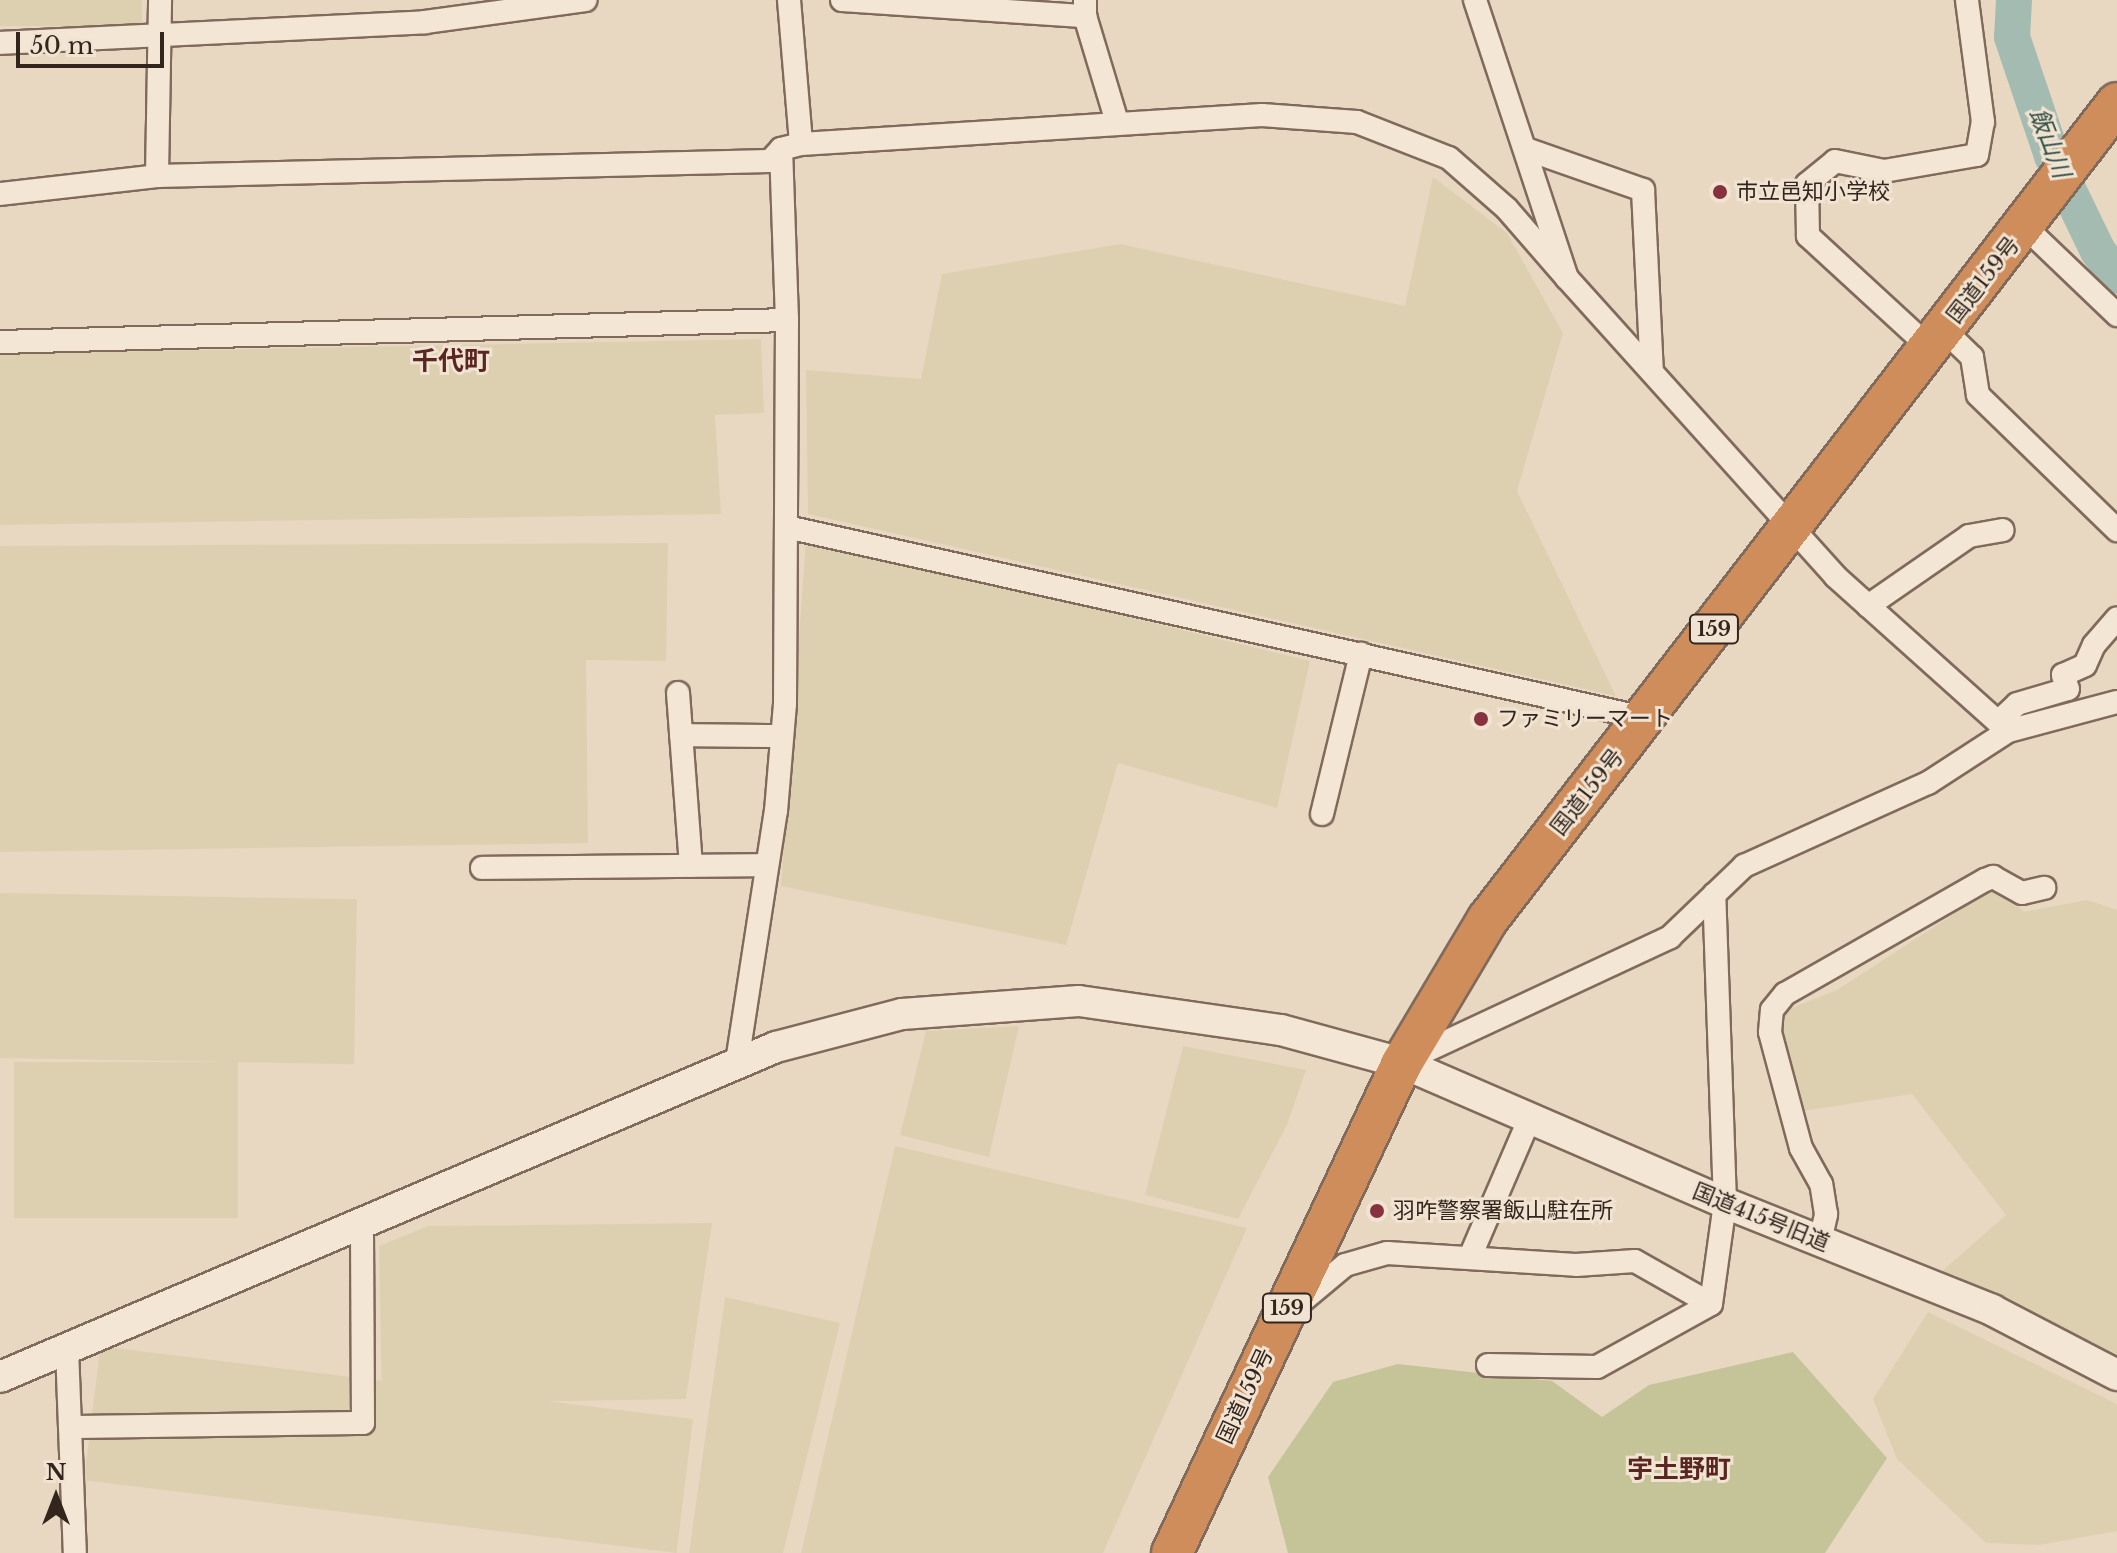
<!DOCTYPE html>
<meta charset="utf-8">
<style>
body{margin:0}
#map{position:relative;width:2117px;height:1553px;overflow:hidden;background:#e8d8c2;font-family:"Libre Baskerville","Noto Sans JP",serif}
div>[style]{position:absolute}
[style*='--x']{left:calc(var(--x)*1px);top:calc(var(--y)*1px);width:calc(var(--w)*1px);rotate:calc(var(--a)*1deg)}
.farmland>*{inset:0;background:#ddd0b1;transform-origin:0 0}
.green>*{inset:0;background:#c5c498}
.river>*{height:36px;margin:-18px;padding:0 18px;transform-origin:18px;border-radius:18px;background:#a4bbb1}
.roads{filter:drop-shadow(2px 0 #806a5c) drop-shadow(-2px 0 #806a5c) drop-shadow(0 2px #806a5c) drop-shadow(0 -2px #806a5c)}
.street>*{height:22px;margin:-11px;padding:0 11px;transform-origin:11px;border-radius:11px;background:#f4e6d4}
.secondary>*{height:30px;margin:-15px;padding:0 15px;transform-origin:15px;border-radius:15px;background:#f4e6d4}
.highway>*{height:40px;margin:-20px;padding:0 20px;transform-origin:20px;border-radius:20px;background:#cf8d5c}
.dots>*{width:22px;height:22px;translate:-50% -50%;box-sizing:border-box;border:4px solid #f1e3d1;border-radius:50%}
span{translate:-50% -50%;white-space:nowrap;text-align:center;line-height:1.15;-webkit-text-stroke:6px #f1e3d1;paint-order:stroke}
.shield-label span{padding:2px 6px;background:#f1e3d1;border:2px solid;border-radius:6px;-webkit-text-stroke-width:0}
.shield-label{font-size:20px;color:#32251e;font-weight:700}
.poi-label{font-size:22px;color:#32251e}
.left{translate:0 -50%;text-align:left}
.street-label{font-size:22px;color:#32251e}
.water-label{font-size:24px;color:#2f5049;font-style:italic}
.quarter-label{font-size:26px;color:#592622;font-weight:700}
.north{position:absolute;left:16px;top:1457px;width:80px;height:80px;-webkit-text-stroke:6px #f1e3d1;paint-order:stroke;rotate:0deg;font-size:22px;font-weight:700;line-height:32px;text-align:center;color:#32251e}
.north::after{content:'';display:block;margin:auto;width:28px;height:36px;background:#32251e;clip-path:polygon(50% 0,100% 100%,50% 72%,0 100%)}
.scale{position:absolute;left:16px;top:32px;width:148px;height:36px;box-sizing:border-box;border:4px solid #32251e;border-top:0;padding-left:10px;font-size:24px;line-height:28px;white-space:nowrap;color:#32251e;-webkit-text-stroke:6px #f1e3d1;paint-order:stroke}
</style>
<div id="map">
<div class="farmland">
<div style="left:0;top:0;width:142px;height:26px"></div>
<div style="clip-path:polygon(1433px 177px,1507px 233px,1563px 333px,1517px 491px,1616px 696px,808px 514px,806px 370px,921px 379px,942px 274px,1120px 244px,1405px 306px)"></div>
<div style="clip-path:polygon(761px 339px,764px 413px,715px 415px,721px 514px,0 525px,0 354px)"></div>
<div style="clip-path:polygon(806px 539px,1310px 661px,1277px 808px,1118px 763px,1066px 945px,781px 886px)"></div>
<div style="clip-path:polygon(668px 543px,666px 661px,586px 660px,588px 843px,0 852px,0 546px)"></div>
<div style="clip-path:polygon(1997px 886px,2024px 912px,2087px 900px,2117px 910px,2117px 1361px,1941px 1272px,2006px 1215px,1912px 1094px,1803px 1111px,1779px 1040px,1786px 1010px,1837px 990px)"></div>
<div style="left:0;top:893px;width:357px;height:165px;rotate:1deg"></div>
<div style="clip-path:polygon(1019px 1026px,989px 1157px,900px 1135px,926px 1031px)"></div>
<div style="clip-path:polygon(1183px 1046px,1306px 1070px,1287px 1125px,1238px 1219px,1145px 1195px)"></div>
<div style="left:238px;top:1062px;width:156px;height:224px;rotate:90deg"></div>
<div style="clip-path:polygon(895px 1146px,1247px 1228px,1103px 1553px,801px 1553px)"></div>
<div style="clip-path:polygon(712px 1223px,686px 1399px,382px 1404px,379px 1246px,428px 1226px)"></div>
<div style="clip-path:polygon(725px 1297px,840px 1323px,783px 1553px,689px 1553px)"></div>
<div style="clip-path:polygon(1928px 1312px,2117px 1404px,2117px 1531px,2039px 1545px,1986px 1543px,1897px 1459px,1873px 1399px)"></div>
<div style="left:693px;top:1419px;width:135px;height:597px;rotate:97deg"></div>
</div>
<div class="green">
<div style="clip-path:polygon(1793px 1352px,1887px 1458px,1825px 1553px,1288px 1553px,1268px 1477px,1333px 1382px,1398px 1364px,1552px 1381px,1602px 1417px,1649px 1385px)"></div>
</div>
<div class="river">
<div style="--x:2014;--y:0;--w:37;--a:93"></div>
<div style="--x:2012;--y:37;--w:126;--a:71.4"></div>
<div style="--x:2052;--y:156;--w:106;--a:64.2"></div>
<div style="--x:2098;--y:251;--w:31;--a:53"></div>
</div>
<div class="roads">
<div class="street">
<div style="--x:789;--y:0;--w:144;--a:85.2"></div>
<div style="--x:842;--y:0;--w:244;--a:3.8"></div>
<div style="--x:1085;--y:0;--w:16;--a:90"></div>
<div style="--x:1085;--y:16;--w:111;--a:73.2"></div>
<div style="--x:1475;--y:0;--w:293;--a:71.7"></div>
<div style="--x:1567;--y:278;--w:401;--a:48"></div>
<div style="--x:1835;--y:576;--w:232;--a:41.9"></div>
<div style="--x:0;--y:43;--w:426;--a:-2.8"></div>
<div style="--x:425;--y:22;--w:162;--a:-7.8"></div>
<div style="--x:1526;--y:149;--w:124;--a:19.3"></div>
<div style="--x:1643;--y:190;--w:181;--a:87.2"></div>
<div style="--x:157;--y:176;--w:176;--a:-89"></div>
<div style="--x:0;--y:194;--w:158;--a:-6.5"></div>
<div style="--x:157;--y:176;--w:613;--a:-1.4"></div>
<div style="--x:770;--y:161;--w:16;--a:-47"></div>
<div style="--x:781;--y:149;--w:21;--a:-14"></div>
<div style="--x:801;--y:144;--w:462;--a:-3.6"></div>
<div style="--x:1262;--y:115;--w:95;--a:4.2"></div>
<div style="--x:1357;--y:122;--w:99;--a:21.4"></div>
<div style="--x:1449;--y:158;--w:77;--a:41.3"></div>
<div style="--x:1507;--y:209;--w:91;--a:49"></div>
<div style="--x:2024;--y:226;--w:129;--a:43.7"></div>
<div style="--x:1944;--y:330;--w:39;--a:44"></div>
<div style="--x:1972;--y:357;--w:38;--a:81"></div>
<div style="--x:1978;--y:395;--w:194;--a:44.2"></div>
<div style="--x:0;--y:342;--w:787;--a:-1.6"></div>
<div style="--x:1930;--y:348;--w:166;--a:-137.4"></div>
<div style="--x:1808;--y:236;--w:52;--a:-91.1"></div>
<div style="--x:1807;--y:184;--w:36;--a:-39"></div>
<div style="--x:1835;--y:161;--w:50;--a:11.5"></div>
<div style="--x:1884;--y:171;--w:94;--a:-9.8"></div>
<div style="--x:1977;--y:155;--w:34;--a:-80"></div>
<div style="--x:1983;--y:122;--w:123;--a:-97.5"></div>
<div style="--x:787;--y:527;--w:878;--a:12.56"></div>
<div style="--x:1868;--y:606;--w:123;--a:-34.7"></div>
<div style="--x:1969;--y:536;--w:34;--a:-10"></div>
<div style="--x:678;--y:693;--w:173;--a:85.7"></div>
<div style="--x:1998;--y:722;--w:26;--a:-43"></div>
<div style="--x:2017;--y:704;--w:53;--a:-16.4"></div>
<div style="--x:2068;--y:689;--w:15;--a:-110"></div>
<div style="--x:2063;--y:675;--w:24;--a:-24"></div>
<div style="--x:2085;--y:665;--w:22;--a:-66"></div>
<div style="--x:2094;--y:645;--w:35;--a:-49"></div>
<div style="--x:681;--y:735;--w:101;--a:0.6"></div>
<div style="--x:1322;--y:814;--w:165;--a:-76.3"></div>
<div style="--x:482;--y:868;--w:285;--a:-0.6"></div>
<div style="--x:1411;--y:1058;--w:286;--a:-25"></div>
<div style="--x:1670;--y:937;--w:103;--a:-43.8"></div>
<div style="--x:1744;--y:866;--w:202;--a:-24.3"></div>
<div style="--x:1928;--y:783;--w:95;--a:-33"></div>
<div style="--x:2008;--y:731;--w:113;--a:-14.9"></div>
<div style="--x:737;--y:1062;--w:254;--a:-81.2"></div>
<div style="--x:776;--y:811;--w:107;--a:-85.2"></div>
<div style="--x:785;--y:704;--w:384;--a:-89.7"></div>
<div style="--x:787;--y:320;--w:171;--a:-92"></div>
<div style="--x:1820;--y:1241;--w:28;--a:-77"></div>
<div style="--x:1826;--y:1214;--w:30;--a:-99"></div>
<div style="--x:1821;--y:1184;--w:41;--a:-119.1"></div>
<div style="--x:1801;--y:1148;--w:120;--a:-105"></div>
<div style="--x:1770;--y:1032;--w:22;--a:-85"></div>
<div style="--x:1772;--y:1010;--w:21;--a:-51"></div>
<div style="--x:1785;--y:994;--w:230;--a:-29.7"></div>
<div style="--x:1985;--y:880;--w:9;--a:-21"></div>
<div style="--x:1993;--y:877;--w:33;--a:29"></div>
<div style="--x:2022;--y:893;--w:23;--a:-13"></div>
<div style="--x:1470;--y:1257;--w:151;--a:-66.7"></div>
<div style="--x:1296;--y:1306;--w:64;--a:-39.9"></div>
<div style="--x:1345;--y:1265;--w:44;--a:-15.9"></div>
<div style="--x:1387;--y:1253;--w:189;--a:3.6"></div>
<div style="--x:1576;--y:1265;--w:59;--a:-3.9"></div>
<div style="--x:1635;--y:1261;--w:87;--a:29.5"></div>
<div style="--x:67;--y:1349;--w:204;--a:87.8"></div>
<div style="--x:1488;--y:1365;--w:109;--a:1.1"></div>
<div style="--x:1597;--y:1367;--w:130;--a:-28.9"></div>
<div style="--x:1711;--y:1304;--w:102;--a:-82.1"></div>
<div style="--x:1725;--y:1203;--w:309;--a:-92"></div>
<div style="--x:70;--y:1427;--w:293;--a:-0.8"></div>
<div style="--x:363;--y:1423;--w:199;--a:-90.3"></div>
</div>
<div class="secondary">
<div style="--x:0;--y:1377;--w:843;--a:-23.04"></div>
<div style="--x:776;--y:1047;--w:130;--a:-14.7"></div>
<div style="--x:902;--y:1014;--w:177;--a:-4.2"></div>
<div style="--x:1079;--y:1001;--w:204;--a:8.2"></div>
<div style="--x:1281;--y:1030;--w:125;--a:15.3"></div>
<div style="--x:1402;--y:1063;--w:352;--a:23.4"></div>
<div style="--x:1725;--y:1203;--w:288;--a:21.8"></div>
<div style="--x:1992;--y:1310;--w:141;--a:27.5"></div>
</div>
<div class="highway">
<div style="--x:1172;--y:1553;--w:541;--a:-64.86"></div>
<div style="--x:1402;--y:1063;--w:168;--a:-59.2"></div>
<div style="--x:1488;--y:919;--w:1030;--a:-52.37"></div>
</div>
</div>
<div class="dots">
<div style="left:1720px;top:192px;background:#88323f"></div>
<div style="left:1481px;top:719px;background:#88323f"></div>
<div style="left:1377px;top:1211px;background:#88323f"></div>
</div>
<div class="shield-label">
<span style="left:1714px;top:629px">159</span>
<span style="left:1287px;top:1308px">159</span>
</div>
<div class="poi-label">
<span class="left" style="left:1736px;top:192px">市立邑知小学校</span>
<span class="left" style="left:1497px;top:719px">ファミリーマート</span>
<span class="left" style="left:1393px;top:1211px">羽咋警察署飯山駐在所</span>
</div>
<div class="street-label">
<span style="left:1983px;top:280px;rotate:-52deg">国道159号</span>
<span style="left:1587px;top:792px;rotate:-52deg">国道159号</span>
<span style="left:1761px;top:1217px;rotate:22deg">国道415号旧道</span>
<span style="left:1245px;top:1396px;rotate:-65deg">国道159号</span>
</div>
<div class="water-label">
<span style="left:2050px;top:143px;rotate:69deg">飯山川</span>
</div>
<div class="quarter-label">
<span style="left:451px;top:362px">千代町</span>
<span style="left:1679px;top:1470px">宇土野町</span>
</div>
<div class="north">N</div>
<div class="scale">50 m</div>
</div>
